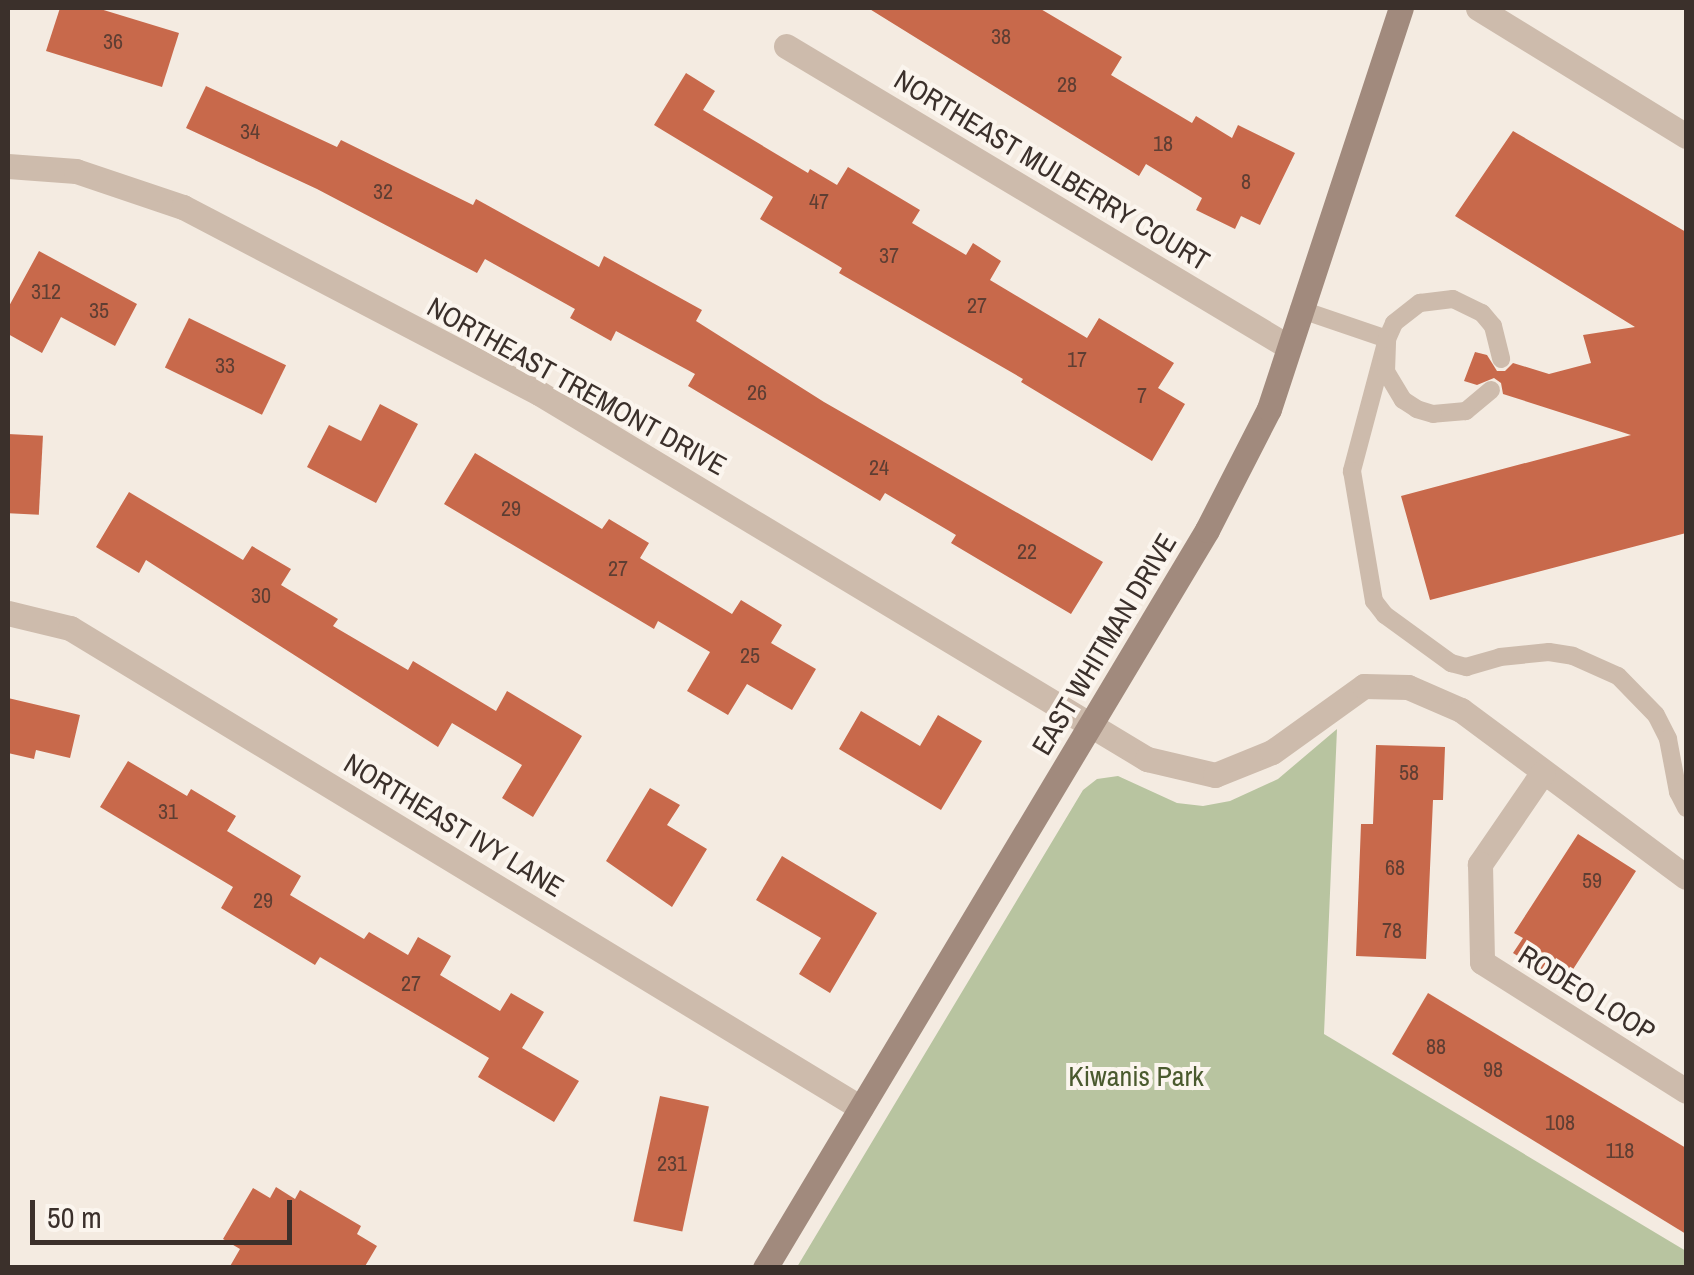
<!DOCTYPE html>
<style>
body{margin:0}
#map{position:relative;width:1694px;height:1275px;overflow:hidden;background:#f4ebe1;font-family:"Archivo Narrow",sans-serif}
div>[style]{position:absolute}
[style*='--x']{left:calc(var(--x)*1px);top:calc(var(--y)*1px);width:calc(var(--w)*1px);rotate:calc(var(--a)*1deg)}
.green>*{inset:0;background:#b8c4a0}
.building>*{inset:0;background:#c8694b;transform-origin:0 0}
.lane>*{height:18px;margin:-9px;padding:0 9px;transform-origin:9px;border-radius:9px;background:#cdbbac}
.street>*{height:25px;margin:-12.5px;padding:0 12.5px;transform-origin:12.5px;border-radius:12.5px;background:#cdbbac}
.secondary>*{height:25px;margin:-12.5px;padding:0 12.5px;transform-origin:12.5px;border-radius:12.5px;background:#a18a7d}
span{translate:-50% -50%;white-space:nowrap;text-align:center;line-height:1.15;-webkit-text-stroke:8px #fbf5ee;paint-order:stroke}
.number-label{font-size:22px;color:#5e3e33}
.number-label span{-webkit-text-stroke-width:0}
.street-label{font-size:28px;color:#3b302b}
.park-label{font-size:28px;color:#4a5a2e}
.frame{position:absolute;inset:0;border:10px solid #3b302b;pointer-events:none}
.scale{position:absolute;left:30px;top:1200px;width:262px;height:45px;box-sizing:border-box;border:5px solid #3b302b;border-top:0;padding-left:12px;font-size:30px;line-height:35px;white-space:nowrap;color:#3b302b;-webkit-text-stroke:8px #fbf5ee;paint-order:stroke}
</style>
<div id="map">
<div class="green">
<div style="clip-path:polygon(1337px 729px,1324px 1034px,1686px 1251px,1686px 1267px,797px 1267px,1083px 790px,1097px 779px,1118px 776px,1177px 803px,1203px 806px,1230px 801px,1278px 779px)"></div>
</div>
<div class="building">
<div style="clip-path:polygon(60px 8px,97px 8px,179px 33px,162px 87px,46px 51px)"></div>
<div style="clip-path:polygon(868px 8px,1039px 8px,1122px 57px,1111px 75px,1192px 123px,1196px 116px,1232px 138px,1238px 125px,1295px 153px,1260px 225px,1241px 216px,1235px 229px,1196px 210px,1202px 198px,1146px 164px,1139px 176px)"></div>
<div style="clip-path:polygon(686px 73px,715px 91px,703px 110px,808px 173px,810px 169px,837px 185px,848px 167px,920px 210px,912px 223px,966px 255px,973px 243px,1001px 261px,990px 280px,1087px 338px,1099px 318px,1174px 363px,1158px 388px,1185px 404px,1152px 461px,1021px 382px,1023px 379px,839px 273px,842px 268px,760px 219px,773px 197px,654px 125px)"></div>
<div style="clip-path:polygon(206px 86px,337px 147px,341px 140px,473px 205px,476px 199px,599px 267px,604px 256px,702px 310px,696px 321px,824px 402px,1103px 562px,1071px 614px,951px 543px,956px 535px,885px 493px,880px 501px,688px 386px,695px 374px,616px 331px,611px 341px,570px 318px,575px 309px,485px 259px,477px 273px,317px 189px,186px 128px)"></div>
<div style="clip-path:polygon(1513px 131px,1686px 232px,1686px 533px,1430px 600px,1401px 496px,1631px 435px,1503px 394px,1501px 383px,1494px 378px,1477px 385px,1464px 381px,1475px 352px,1487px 355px,1497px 371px,1505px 371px,1513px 363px,1549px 374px,1591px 363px,1583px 335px,1635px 327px,1455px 216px)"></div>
<div style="clip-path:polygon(39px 251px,137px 304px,115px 346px,61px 317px,42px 353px,8px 334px,8px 308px)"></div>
<div style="left:189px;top:318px;width:108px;height:55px;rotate:26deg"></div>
<div style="clip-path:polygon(380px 404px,418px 424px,376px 503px,307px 467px,329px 425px,361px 441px)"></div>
<div style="left:8px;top:434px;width:35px;height:79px;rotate:3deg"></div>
<div style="clip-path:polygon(475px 453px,602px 529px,609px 519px,649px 543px,640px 558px,732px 614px,741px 600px,782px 625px,771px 643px,816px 669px,792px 710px,747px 684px,728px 715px,687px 691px,710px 652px,658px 621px,654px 629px,444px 504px)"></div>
<div style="clip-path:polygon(129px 492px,243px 560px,252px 546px,291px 569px,281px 585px,338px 619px,333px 626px,408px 670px,413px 661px,496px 711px,507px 691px,582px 736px,533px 817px,502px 798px,522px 765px,452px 723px,438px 747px,146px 560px,139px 573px,96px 547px)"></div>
<div style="clip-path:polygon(8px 698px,80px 715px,70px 758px,36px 750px,34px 759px,8px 753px)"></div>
<div style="clip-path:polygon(861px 711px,920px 746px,938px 715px,982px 741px,941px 810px,839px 749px)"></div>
<div style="clip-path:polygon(1376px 745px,1445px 747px,1443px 800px,1433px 800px,1426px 959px,1356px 956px,1361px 824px,1373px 824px)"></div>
<div style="clip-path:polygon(128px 761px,187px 796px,191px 789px,236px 816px,227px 831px,301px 876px,290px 895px,364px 939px,369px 932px,408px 955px,418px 937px,451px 956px,440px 975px,500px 1011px,511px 993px,544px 1012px,522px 1048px,579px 1081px,554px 1122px,478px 1077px,489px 1058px,320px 957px,315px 965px,221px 908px,233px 887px,100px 807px)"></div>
<div style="clip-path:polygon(650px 788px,680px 805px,667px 825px,707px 849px,672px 907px,606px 861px)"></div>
<div style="clip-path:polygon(1578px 834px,1636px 871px,1563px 985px,1513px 953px,1523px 938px,1514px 933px)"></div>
<div style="clip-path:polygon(782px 856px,877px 913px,830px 993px,799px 974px,821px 938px,756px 900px)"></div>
<div style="clip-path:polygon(1428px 993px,1686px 1148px,1686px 1234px,1392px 1054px)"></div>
<div style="left:660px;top:1096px;width:50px;height:128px;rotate:12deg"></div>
<div style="clip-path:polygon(276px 1187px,295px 1199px,300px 1190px,361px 1226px,357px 1234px,377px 1246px,364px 1268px,229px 1268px,240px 1249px,223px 1239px,253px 1188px,270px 1198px)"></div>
</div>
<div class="lane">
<div style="--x:1299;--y:309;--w:93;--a:18.8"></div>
<div style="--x:1387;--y:339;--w:137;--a:104.9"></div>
<div style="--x:1352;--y:471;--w:132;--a:80.4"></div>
<div style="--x:1374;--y:601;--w:18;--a:52"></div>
<div style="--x:1385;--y:615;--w:82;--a:36"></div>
<div style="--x:1451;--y:663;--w:16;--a:15"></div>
<div style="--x:1466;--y:667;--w:35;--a:-16"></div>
<div style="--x:1500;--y:657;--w:49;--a:-5.8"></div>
<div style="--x:1549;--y:652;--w:24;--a:9"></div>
<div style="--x:1573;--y:656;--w:49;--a:24"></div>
<div style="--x:1618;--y:676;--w:54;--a:45.7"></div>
<div style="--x:1656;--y:715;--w:27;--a:63"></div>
<div style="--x:1668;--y:739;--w:54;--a:79.3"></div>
<div style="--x:1678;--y:792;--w:18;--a:63"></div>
<div style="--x:1491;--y:390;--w:33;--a:140"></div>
<div style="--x:1466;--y:411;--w:33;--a:175"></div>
<div style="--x:1433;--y:414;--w:17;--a:-163"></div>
<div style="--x:1417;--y:409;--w:17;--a:-147"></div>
<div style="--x:1403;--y:400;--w:33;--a:-121"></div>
<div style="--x:1386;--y:372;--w:33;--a:-88"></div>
<div style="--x:1387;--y:339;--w:17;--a:-66"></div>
<div style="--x:1394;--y:323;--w:33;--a:-38"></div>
<div style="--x:1420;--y:303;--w:33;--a:-7"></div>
<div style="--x:1453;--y:299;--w:32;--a:26"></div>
<div style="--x:1482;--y:313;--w:17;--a:50"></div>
<div style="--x:1493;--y:326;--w:34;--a:76"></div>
</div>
<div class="street">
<div style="--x:1478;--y:8;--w:244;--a:31.6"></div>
<div style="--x:786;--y:46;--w:584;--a:30.91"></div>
<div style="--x:8;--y:166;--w:68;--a:4.2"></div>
<div style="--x:76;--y:171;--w:113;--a:18.6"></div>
<div style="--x:183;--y:207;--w:402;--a:27.6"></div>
<div style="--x:539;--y:393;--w:710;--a:31.05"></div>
<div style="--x:1147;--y:759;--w:70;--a:13.2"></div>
<div style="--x:1215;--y:775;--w:61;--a:-22"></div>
<div style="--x:1272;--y:752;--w:113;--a:-35.7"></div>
<div style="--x:1364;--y:686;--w:44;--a:1.3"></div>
<div style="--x:1408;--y:687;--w:58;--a:23.5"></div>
<div style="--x:1461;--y:710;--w:280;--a:36.6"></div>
<div style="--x:8;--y:613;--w:64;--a:13.6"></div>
<div style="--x:70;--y:628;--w:925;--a:31.25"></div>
<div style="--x:1543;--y:772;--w:112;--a:124.4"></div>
<div style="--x:1480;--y:864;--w:98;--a:88.8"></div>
<div style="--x:1482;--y:962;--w:241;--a:32.3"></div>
</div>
<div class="secondary">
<div style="--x:765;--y:1268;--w:860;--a:-59.08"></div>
<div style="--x:1207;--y:530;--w:136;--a:-62.9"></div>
<div style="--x:1269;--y:409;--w:422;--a:-71.8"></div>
</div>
<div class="number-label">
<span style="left:1001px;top:37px">38</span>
<span style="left:113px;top:42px">36</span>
<span style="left:1067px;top:85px">28</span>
<span style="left:250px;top:132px">34</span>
<span style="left:1163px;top:144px">18</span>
<span style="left:1246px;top:182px">8</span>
<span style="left:383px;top:192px">32</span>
<span style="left:819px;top:202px">47</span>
<span style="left:889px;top:256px">37</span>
<span style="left:46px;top:292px">312</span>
<span style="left:977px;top:306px">27</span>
<span style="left:99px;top:311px">35</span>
<span style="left:1077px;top:360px">17</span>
<span style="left:225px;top:366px">33</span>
<span style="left:757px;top:393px">26</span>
<span style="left:1142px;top:396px">7</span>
<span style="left:879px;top:468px">24</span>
<span style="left:511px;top:509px">29</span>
<span style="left:1027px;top:552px">22</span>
<span style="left:618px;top:569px">27</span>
<span style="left:261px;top:596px">30</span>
<span style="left:750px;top:656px">25</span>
<span style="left:1409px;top:773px">58</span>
<span style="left:168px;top:812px">31</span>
<span style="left:1395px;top:868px">68</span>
<span style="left:1592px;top:881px">59</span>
<span style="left:263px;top:901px">29</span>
<span style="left:1392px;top:931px">78</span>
<span style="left:411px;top:984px">27</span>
<span style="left:1436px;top:1047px">88</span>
<span style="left:1493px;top:1070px">98</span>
<span style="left:1560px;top:1123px">108</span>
<span style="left:1620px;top:1151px">118</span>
<span style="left:672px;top:1164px">231</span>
</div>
<div class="street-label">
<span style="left:1052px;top:170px;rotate:31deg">NORTHEAST MULBERRY COURT</span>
<span style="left:577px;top:386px;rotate:29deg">NORTHEAST TREMONT DRIVE</span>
<span style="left:1104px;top:644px;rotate:-59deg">EAST WHITMAN DRIVE</span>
<span style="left:454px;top:825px;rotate:31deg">NORTHEAST IVY LANE</span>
<span style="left:1587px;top:993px;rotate:32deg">RODEO LOOP</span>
</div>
<div class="park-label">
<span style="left:1136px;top:1076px">Kiwanis Park</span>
</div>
<div class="frame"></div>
<div class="scale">50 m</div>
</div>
